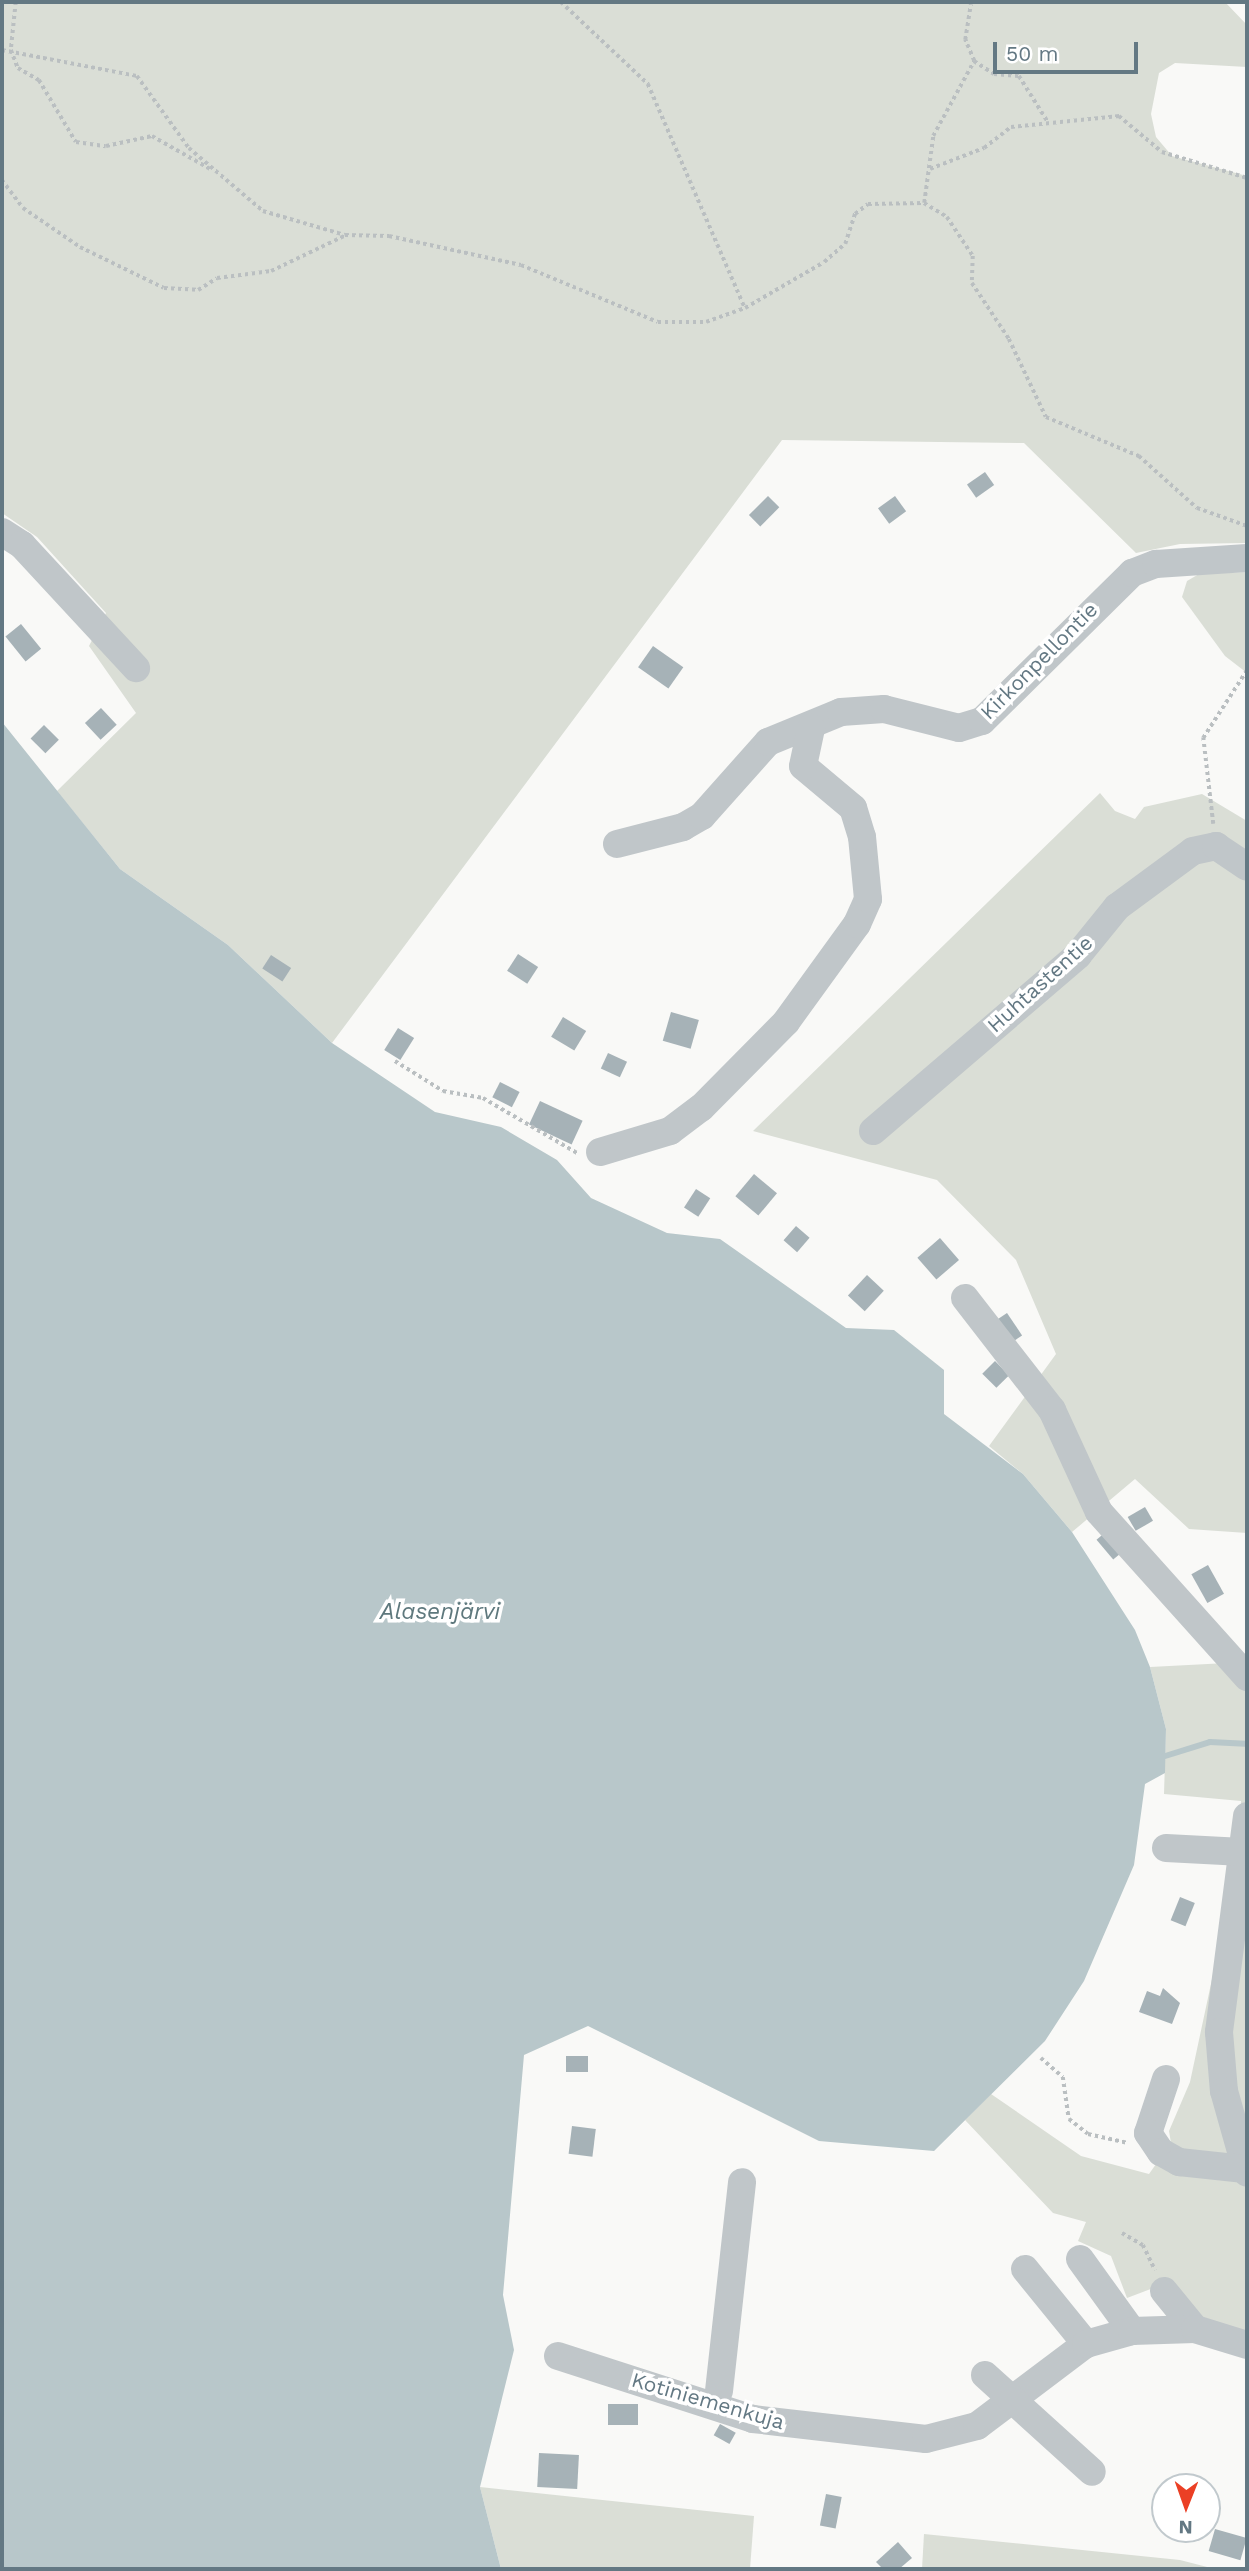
<!DOCTYPE html>
<meta charset="utf-8">
<style>
body{margin:0}
#map{position:relative;width:1249px;height:2571px;overflow:hidden;background:#f9f9f7;font-family:"Work Sans",sans-serif}
div>[style]{position:absolute}
[style*='--x']{left:calc(var(--x)*1px);top:calc(var(--y)*1px);width:calc(var(--w)*1px);rotate:calc(var(--a)*1deg)}
.green>*{inset:0;background:#daded6}
.water>*{inset:0;background:#b8c7ca}
.stream>*{height:6px;margin:-3px;padding:0 3px;transform-origin:3px;border-radius:3px;background:#b8c7ca}
.building>*{inset:0;background:#a6b2b7;transform-origin:0 0}
.path>*{height:3.5px;margin-top:-1.75px;transform-origin:0;background:repeating-linear-gradient(90deg,#babfc1 0 3.5px,transparent 0 7px)}
.minor>*{height:28px;margin:-14px;padding:0 14px;transform-origin:14px;border-radius:14px;background:#c0c6c9}
span{translate:-50% -50%;white-space:nowrap;text-align:center;line-height:1.15;-webkit-text-stroke:7px #fff;paint-order:stroke}
.street-label{font-size:21px;color:#637883}
.water-label{font-size:23px;color:#5e787d;font-style:italic}
.frame{position:absolute;inset:0;border:4px solid #637883;pointer-events:none}
.north{position:absolute;left:1151px;top:2473px;width:70px;height:70px;box-sizing:border-box;background:#fff;border:2px solid #c1c9cd;border-radius:50%;rotate:181deg;font-size:19px;font-weight:700;line-height:28px;text-align:center;color:#637883}
.north::after{content:'';display:block;margin:auto;width:24px;height:32px;background:#eb4025;clip-path:polygon(50% 0,100% 100%,50% 72%,0 100%)}
.scale{position:absolute;left:993px;top:42px;width:145px;height:32px;box-sizing:border-box;border:4px solid #637883;border-top:0;padding-left:9px;font-size:21px;line-height:24px;white-space:nowrap;color:#637883;-webkit-text-stroke:5px #fff;paint-order:stroke}
</style>
<div id="map">
<div class="green">
<div style="clip-path:polygon(2px 2px,1225px 2px,1247px 25px,1247px 67px,1175px 63px,1159px 73px,1151px 114px,1156px 137px,1172px 156px,1247px 176px,1247px 543px,1180px 544px,1136px 553px,1024px 443px,782px 440px,332px 1043px,228px 945px,120px 869px,57px 791px,136px 713px,89px 646px,106px 613px,37px 537px,2px 513px)"></div>
<div style="clip-path:polygon(1247px 572px,1247px 673px,1225px 656px,1182px 597px,1187px 581px,1199px 574px)"></div>
<div style="clip-path:polygon(1100px 793px,1115px 811px,1135px 819px,1144px 807px,1202px 794px,1247px 821px,1247px 1533px,1189px 1529px,1135px 1479px,1072px 1532px,1023px 1474px,989px 1446px,1056px 1354px,1016px 1260px,937px 1180px,753px 1131px)"></div>
<div style="clip-path:polygon(1227px 1663px,1247px 1669px,1247px 2331px,1201px 2322px,1169px 2282px,1127px 2298px,1111px 2256px,1078px 2241px,1086px 2222px,1053px 2213px,965px 2120px,991px 2094px,1081px 2156px,1149px 2174px,1171px 2143px,1169px 2131px,1190px 2082px,1237px 1862px,1241px 1801px,1164px 1794px,1166px 1729px,1150px 1667px)"></div>
<div style="clip-path:polygon(480px 2487px,754px 2516px,750px 2569px,501px 2569px)"></div>
<div style="clip-path:polygon(924px 2534px,1180px 2560px,1215px 2569px,922px 2569px)"></div>
</div>
<div class="water">
<div style="clip-path:polygon(2px 722px,120px 869px,228px 945px,332px 1043px,435px 1112px,501px 1127px,557px 1160px,591px 1198px,667px 1233px,720px 1239px,846px 1328px,894px 1330px,944px 1370px,944px 1414px,1023px 1474px,1072px 1532px,1135px 1630px,1150px 1667px,1166px 1729px,1165px 1773px,1145px 1784px,1134px 1865px,1084px 1981px,1045px 2041px,934px 2151px,819px 2141px,588px 2026px,524px 2055px,503px 2295px,514px 2350px,480px 2487px,501px 2569px,2px 2569px)"></div>
</div>
<div class="stream">
<div style="--x:1162;--y:1757;--w:50;--a:-17.4"></div>
<div style="--x:1210;--y:1742;--w:35;--a:3"></div>
</div>
<div class="building">
<div style="left:985px;top:472px;width:16px;height:22px;rotate:55deg"></div>
<div style="left:768px;top:496px;width:16px;height:27px;rotate:45deg"></div>
<div style="left:895px;top:496px;width:19px;height:21px;rotate:54deg"></div>
<div style="left:21px;top:624px;width:32px;height:20px;rotate:51deg"></div>
<div style="left:653px;top:646px;width:37px;height:26px;rotate:35deg"></div>
<div style="left:101px;top:708px;width:23px;height:22px;rotate:47deg"></div>
<div style="left:44px;top:725px;width:21px;height:19px;rotate:45deg"></div>
<div style="left:518px;top:954px;width:24px;height:20px;rotate:33deg"></div>
<div style="left:271px;top:955px;width:24px;height:16px;rotate:33deg"></div>
<div style="left:671px;top:1012px;width:29px;height:30px;rotate:16deg"></div>
<div style="left:563px;top:1017px;width:27px;height:23px;rotate:31deg"></div>
<div style="left:398px;top:1028px;width:19px;height:26px;rotate:32deg"></div>
<div style="left:608px;top:1053px;width:21px;height:17px;rotate:25deg"></div>
<div style="left:500px;top:1082px;width:22px;height:17px;rotate:27deg"></div>
<div style="left:540px;top:1101px;width:47px;height:26px;rotate:25deg"></div>
<div style="left:754px;top:1174px;width:30px;height:29px;rotate:40deg"></div>
<div style="left:696px;top:1189px;width:17px;height:22px;rotate:33deg"></div>
<div style="left:796px;top:1226px;width:18px;height:19px;rotate:41deg"></div>
<div style="left:940px;top:1238px;width:29px;height:30px;rotate:49deg"></div>
<div style="left:867px;top:1275px;width:23px;height:28px;rotate:43deg"></div>
<div style="left:1007px;top:1313px;width:27px;height:14px;rotate:56deg"></div>
<div style="left:995px;top:1361px;width:20px;height:18px;rotate:45deg"></div>
<div style="left:1145px;top:1507px;width:16px;height:20px;rotate:60deg"></div>
<div style="left:1108px;top:1530px;width:26px;height:15px;rotate:50deg"></div>
<div style="left:1208px;top:1565px;width:33px;height:19px;rotate:61deg"></div>
<div style="left:1180px;top:1897px;width:16px;height:25px;rotate:22deg"></div>
<div style="clip-path:polygon(1163px 1988px,1180px 2003px,1172px 2024px,1139px 2012px,1147px 1991px,1160px 1996px)"></div>
<div style="left:566px;top:2056px;width:22px;height:16px"></div>
<div style="left:572px;top:2126px;width:24px;height:28px;rotate:7deg"></div>
<div style="left:608px;top:2404px;width:30px;height:21px"></div>
<div style="left:720px;top:2424px;width:18px;height:13px;rotate:29deg"></div>
<div style="left:539px;top:2453px;width:40px;height:34px;rotate:3deg"></div>
<div style="left:826px;top:2494px;width:16px;height:32px;rotate:11deg"></div>
<div style="left:1215px;top:2529px;width:33px;height:23px;rotate:16deg"></div>
<div style="clip-path:polygon(898px 2542px,912px 2558px,899px 2569px,883px 2569px,876px 2562px)"></div>
</div>
<div class="path">
<div style="--x:16;--y:2;--w:48;--a:95.9"></div>
<div style="--x:11;--y:50;--w:19;--a:69"></div>
<div style="--x:18;--y:68;--w:24;--a:30"></div>
<div style="--x:39;--y:80;--w:72;--a:59.2"></div>
<div style="--x:76;--y:142;--w:30;--a:8"></div>
<div style="--x:106;--y:146;--w:47;--a:-12.3"></div>
<div style="--x:152;--y:136;--w:69;--a:29.5"></div>
<div style="--x:561;--y:2;--w:120;--a:43.3"></div>
<div style="--x:648;--y:84;--w:244;--a:66.6"></div>
<div style="--x:2;--y:50;--w:137;--a:10.9"></div>
<div style="--x:137;--y:76;--w:89;--a:54.2"></div>
<div style="--x:189;--y:148;--w:97;--a:40.4"></div>
<div style="--x:263;--y:211;--w:85;--a:16.3"></div>
<div style="--x:345;--y:235;--w:44;--a:1.3"></div>
<div style="--x:389;--y:236;--w:135;--a:12.4"></div>
<div style="--x:521;--y:265;--w:148;--a:22.6"></div>
<div style="--x:658;--y:322;--w:48;--a:0"></div>
<div style="--x:706;--y:322;--w:41;--a:-19.7"></div>
<div style="--x:745;--y:308;--w:91;--a:-30.2"></div>
<div style="--x:824;--y:262;--w:28;--a:-41"></div>
<div style="--x:845;--y:244;--w:32;--a:-72"></div>
<div style="--x:855;--y:214;--w:16;--a:-38"></div>
<div style="--x:868;--y:204;--w:56;--a:-1"></div>
<div style="--x:924;--y:203;--w:27;--a:31"></div>
<div style="--x:947;--y:217;--w:47;--a:56.3"></div>
<div style="--x:973;--y:256;--w:27;--a:92"></div>
<div style="--x:972;--y:283;--w:67;--a:56.5"></div>
<div style="--x:1009;--y:339;--w:86;--a:64.6"></div>
<div style="--x:1046;--y:417;--w:101;--a:22.8"></div>
<div style="--x:1139;--y:456;--w:78;--a:41.9"></div>
<div style="--x:1197;--y:508;--w:53;--a:19.8"></div>
<div style="--x:974;--y:61;--w:24;--a:33"></div>
<div style="--x:994;--y:74;--w:25;--a:5"></div>
<div style="--x:1019;--y:76;--w:54;--a:57.8"></div>
<div style="--x:930;--y:169;--w:58;--a:-21.3"></div>
<div style="--x:984;--y:148;--w:34;--a:-38"></div>
<div style="--x:1011;--y:127;--w:109;--a:-5.8"></div>
<div style="--x:1119;--y:116;--w:56;--a:39.9"></div>
<div style="--x:1162;--y:152;--w:89;--a:17"></div>
<div style="--x:2;--y:180;--w:35;--a:53"></div>
<div style="--x:23;--y:208;--w:69;--a:34.4"></div>
<div style="--x:80;--y:247;--w:93;--a:26"></div>
<div style="--x:164;--y:288;--w:34;--a:3"></div>
<div style="--x:198;--y:290;--w:22;--a:-32"></div>
<div style="--x:217;--y:278;--w:54;--a:-7.4"></div>
<div style="--x:271;--y:271;--w:81;--a:-25.6"></div>
<div style="--x:924;--y:203;--w:68;--a:-82.3"></div>
<div style="--x:933;--y:136;--w:85;--a:-61.3"></div>
<div style="--x:974;--y:61;--w:23;--a:-113"></div>
<div style="--x:965;--y:40;--w:36;--a:-81"></div>
<div style="--x:1213;--y:824;--w:87;--a:-96.6"></div>
<div style="--x:1203;--y:738;--w:81;--a:-57.1"></div>
<div style="--x:395;--y:1061;--w:57;--a:32"></div>
<div style="--x:443;--y:1091;--w:41;--a:9.9"></div>
<div style="--x:483;--y:1098;--w:109;--a:30.3"></div>
<div style="--x:1041;--y:2058;--w:29;--a:41"></div>
<div style="--x:1063;--y:2077;--w:42;--a:81.9"></div>
<div style="--x:1069;--y:2119;--w:24;--a:38"></div>
<div style="--x:1088;--y:2134;--w:41;--a:12.7"></div>
<div style="--x:1122;--y:2233;--w:24;--a:30"></div>
<div style="--x:1143;--y:2245;--w:28;--a:64"></div>
</div>
<div class="minor">
<div style="--x:2;--y:532;--w:24;--a:33"></div>
<div style="--x:22;--y:545;--w:168;--a:47.2"></div>
<div style="--x:617;--y:844;--w:68;--a:-14.4"></div>
<div style="--x:683;--y:827;--w:22;--a:-30"></div>
<div style="--x:702;--y:816;--w:99;--a:-48.3"></div>
<div style="--x:768;--y:742;--w:79;--a:-22.3"></div>
<div style="--x:841;--y:712;--w:43;--a:-4"></div>
<div style="--x:884;--y:709;--w:77;--a:14.2"></div>
<div style="--x:959;--y:728;--w:24;--a:-17"></div>
<div style="--x:982;--y:721;--w:211;--a:-44.6"></div>
<div style="--x:1132;--y:573;--w:26;--a:-21"></div>
<div style="--x:1156;--y:564;--w:91;--a:-3.8"></div>
<div style="--x:873;--y:1131;--w:270;--a:-40.6"></div>
<div style="--x:1078;--y:955;--w:62;--a:-50.9"></div>
<div style="--x:1117;--y:907;--w:94;--a:-36.4"></div>
<div style="--x:1193;--y:851;--w:24;--a:-12"></div>
<div style="--x:1216;--y:846;--w:37;--a:34"></div>
<div style="--x:600;--y:1152;--w:73;--a:-16.7"></div>
<div style="--x:670;--y:1131;--w:39;--a:-37"></div>
<div style="--x:701;--y:1108;--w:121;--a:-45.3"></div>
<div style="--x:786;--y:1022;--w:121;--a:-54.1"></div>
<div style="--x:857;--y:924;--w:27;--a:-66"></div>
<div style="--x:868;--y:899;--w:62;--a:-95.5"></div>
<div style="--x:862;--y:837;--w:30;--a:-107"></div>
<div style="--x:853;--y:808;--w:65;--a:-140"></div>
<div style="--x:803;--y:766;--w:39;--a:-78"></div>
<div style="--x:965;--y:1298;--w:142;--a:52.2"></div>
<div style="--x:1052;--y:1410;--w:112;--a:65.3"></div>
<div style="--x:1099;--y:1512;--w:222;--a:48.1"></div>
<div style="--x:1247;--y:1816;--w:218;--a:97.4"></div>
<div style="--x:1219;--y:2032;--w:59;--a:85.2"></div>
<div style="--x:1224;--y:2091;--w:85;--a:74.3"></div>
<div style="--x:1166;--y:1848;--w:77;--a:3"></div>
<div style="--x:1166;--y:2079;--w:57;--a:108.4"></div>
<div style="--x:1148;--y:2133;--w:23;--a:56"></div>
<div style="--x:1161;--y:2152;--w:21;--a:29"></div>
<div style="--x:1179;--y:2162;--w:66;--a:6.1"></div>
<div style="--x:1080;--y:2259;--w:89;--a:54.2"></div>
<div style="--x:1025;--y:2269;--w:97;--a:50.9"></div>
<div style="--x:1164;--y:2291;--w:49;--a:50.8"></div>
<div style="--x:558;--y:2356;--w:205;--a:17.9"></div>
<div style="--x:753;--y:2419;--w:174;--a:6.6"></div>
<div style="--x:926;--y:2439;--w:53;--a:-14.3"></div>
<div style="--x:977;--y:2426;--w:136;--a:-37"></div>
<div style="--x:1086;--y:2344;--w:48;--a:-15.8"></div>
<div style="--x:1132;--y:2331;--w:63;--a:-1.8"></div>
<div style="--x:1195;--y:2329;--w:54;--a:17.1"></div>
<div style="--x:985;--y:2375;--w:144;--a:42.2"></div>
<div style="--x:719;--y:2391;--w:210;--a:-83.7"></div>
</div>
<div class="street-label">
<span style="left:1039px;top:661px;rotate:-45deg">Kirkonpellontie</span>
<span style="left:1040px;top:984px;rotate:-42deg">Huhtastentie</span>
<span style="left:708px;top:2401px;rotate:16deg">Kotiniemenkuja</span>
</div>
<div class="water-label">
<span style="left:440px;top:1612px">Alasenjärvi</span>
</div>
<div class="frame"></div>
<div class="north">N</div>
<div class="scale">50 m</div>
</div>
